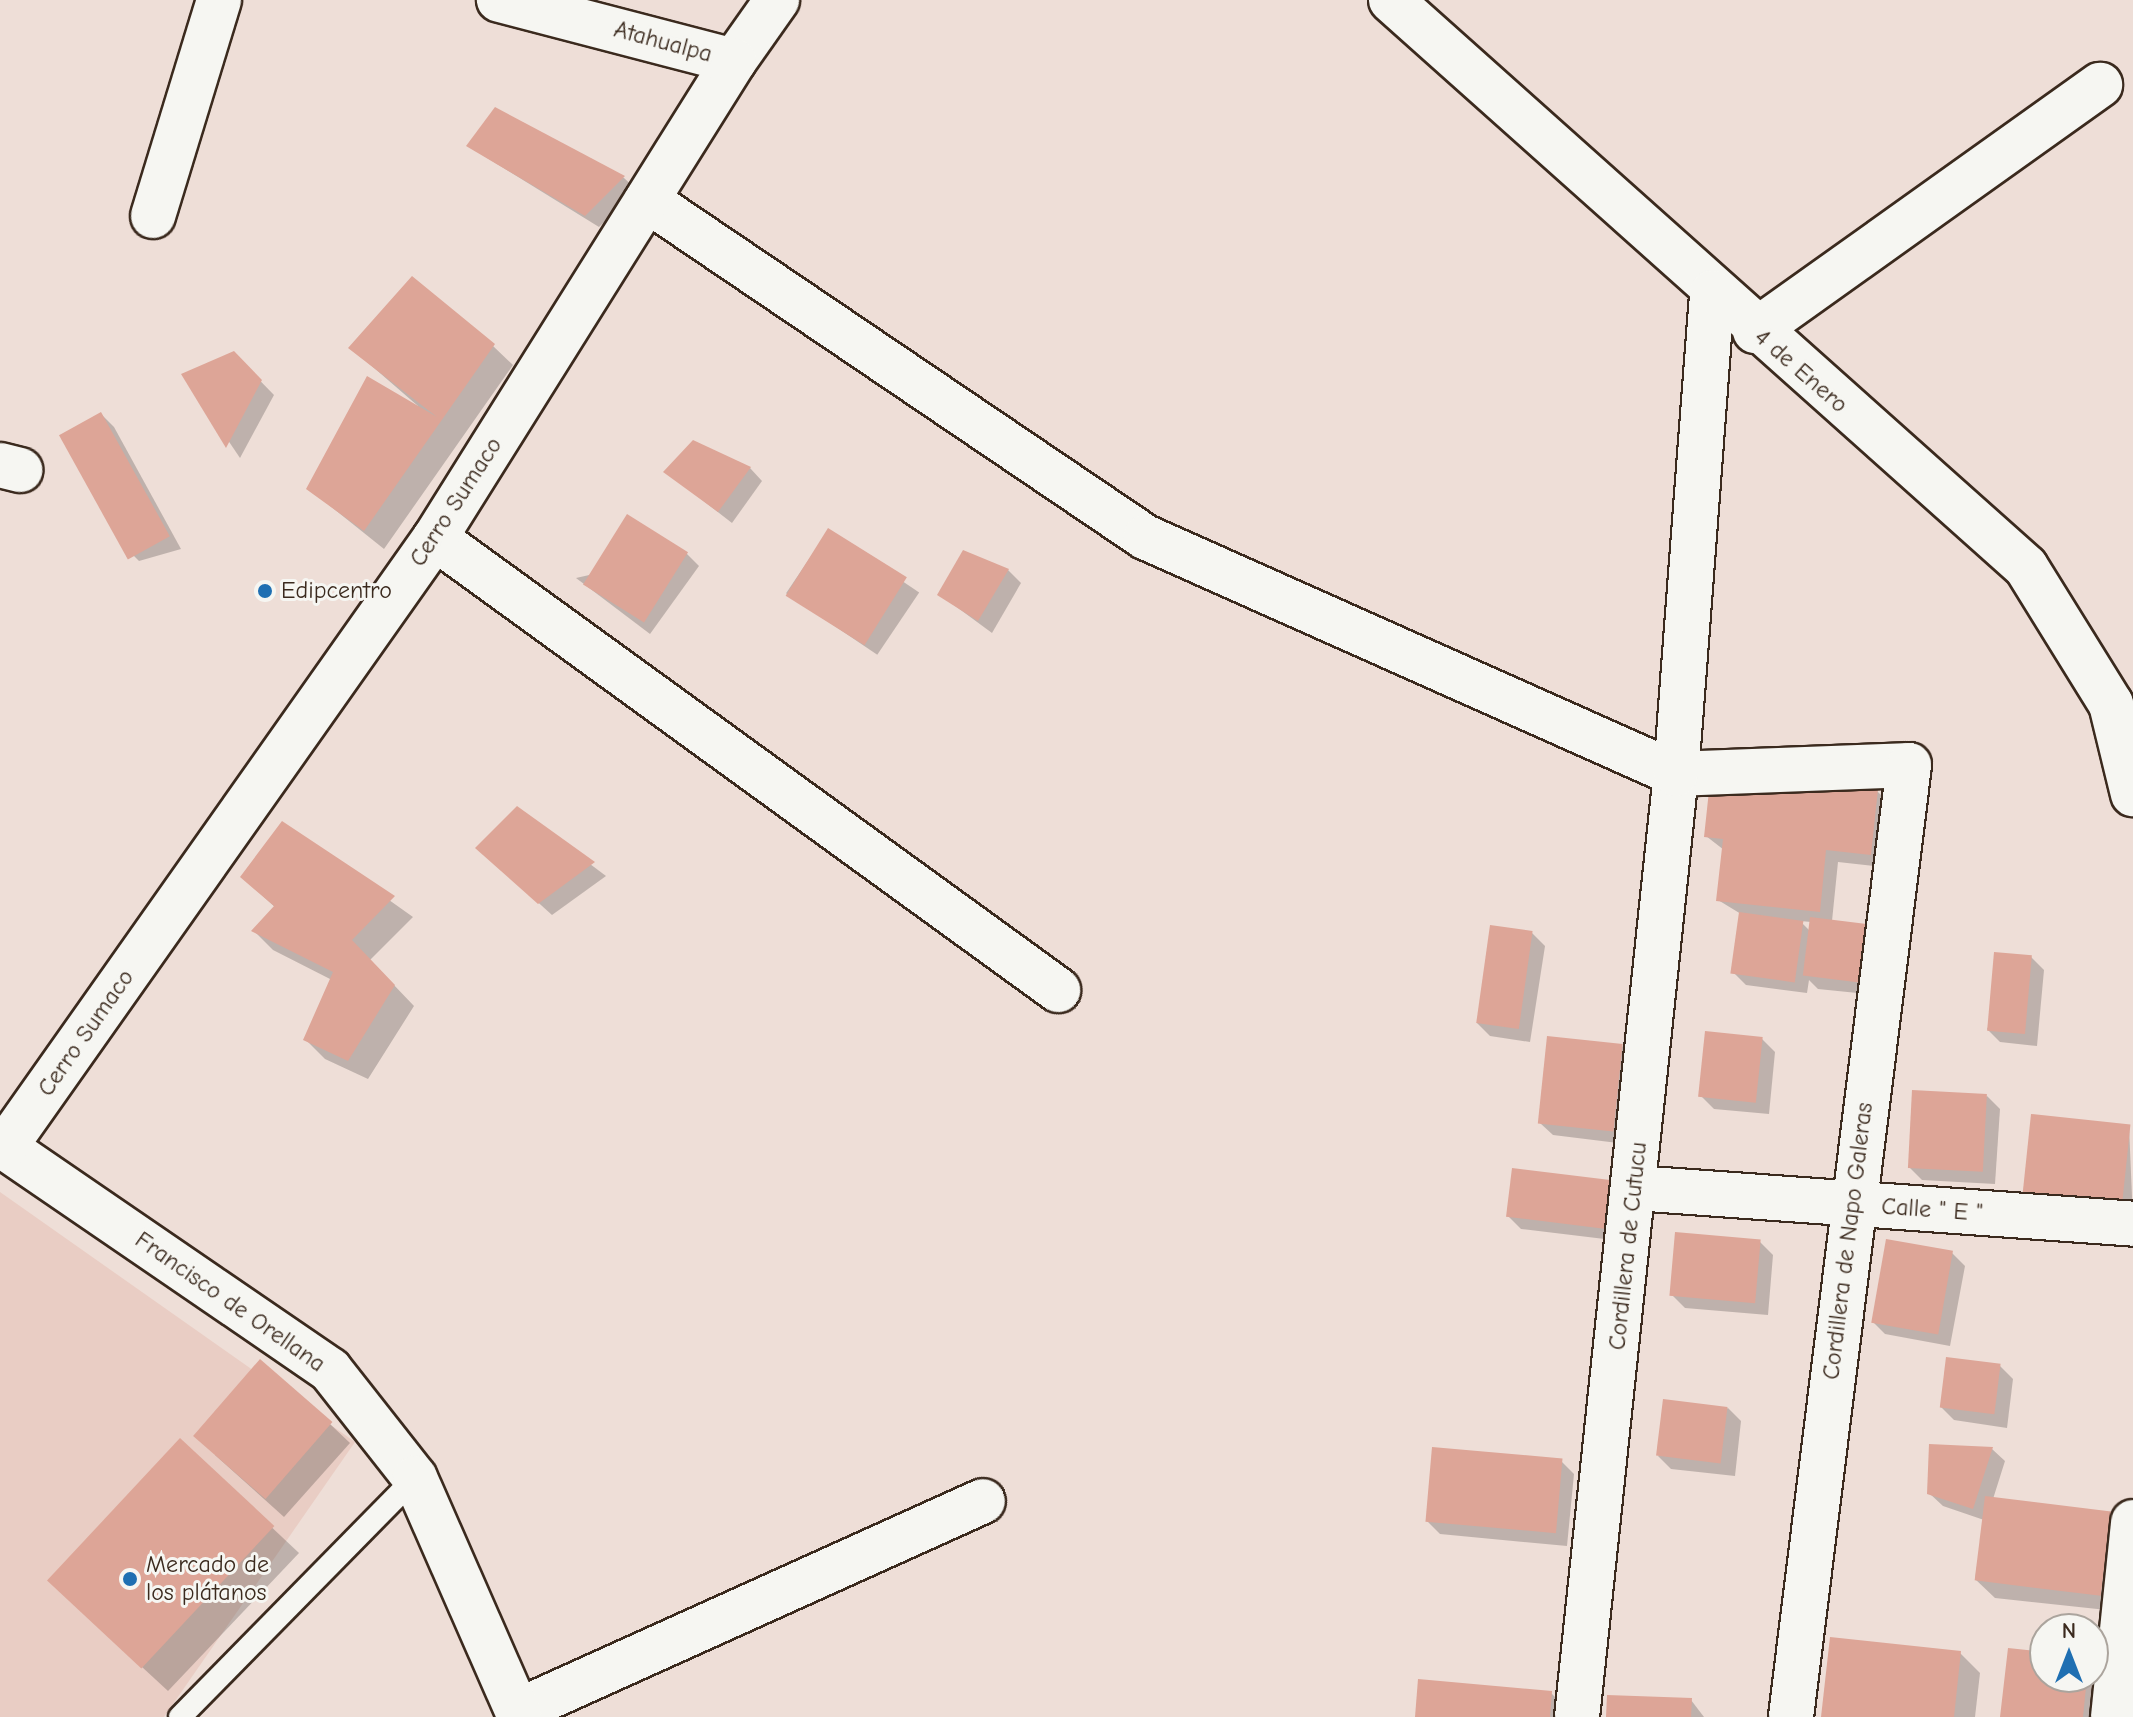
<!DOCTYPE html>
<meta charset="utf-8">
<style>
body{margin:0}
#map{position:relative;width:2133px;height:1717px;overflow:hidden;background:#eeded7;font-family:"Comic Neue",sans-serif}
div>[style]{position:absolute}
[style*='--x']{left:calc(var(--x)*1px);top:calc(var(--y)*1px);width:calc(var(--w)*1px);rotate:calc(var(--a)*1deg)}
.built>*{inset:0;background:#e9cdc4}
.shadow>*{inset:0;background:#0003;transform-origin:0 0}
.building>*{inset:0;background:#dda597;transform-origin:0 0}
.roads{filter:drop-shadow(2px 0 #3b2a1e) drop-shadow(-2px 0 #3b2a1e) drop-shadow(0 2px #3b2a1e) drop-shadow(0 -2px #3b2a1e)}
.service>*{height:22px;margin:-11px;padding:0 11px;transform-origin:11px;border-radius:11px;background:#f6f6f2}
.minor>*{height:44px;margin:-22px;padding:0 22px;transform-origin:22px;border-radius:22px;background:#f6f6f2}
.tertiary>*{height:44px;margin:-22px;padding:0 22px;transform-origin:22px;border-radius:22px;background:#f6f6f2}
.dots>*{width:22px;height:22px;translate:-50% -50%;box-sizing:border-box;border:4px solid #f6f6f2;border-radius:50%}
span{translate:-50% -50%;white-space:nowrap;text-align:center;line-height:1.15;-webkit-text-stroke:6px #f6f6f2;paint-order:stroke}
.street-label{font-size:24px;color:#3b2a1e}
.poi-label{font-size:24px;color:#3b2a1e}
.left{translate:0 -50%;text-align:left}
.north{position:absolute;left:2029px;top:1613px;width:80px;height:80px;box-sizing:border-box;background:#f6f6f2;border:2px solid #aba49d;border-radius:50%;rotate:0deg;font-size:22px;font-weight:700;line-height:32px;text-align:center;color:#3b2a1e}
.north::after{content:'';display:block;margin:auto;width:28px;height:36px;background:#1f6fb2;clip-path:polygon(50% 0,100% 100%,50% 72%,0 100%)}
</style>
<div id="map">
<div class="built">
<div style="clip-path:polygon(0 1192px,355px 1442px,164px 1717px,0 1717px)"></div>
</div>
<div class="shadow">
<div style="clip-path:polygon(495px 109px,624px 178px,637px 190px,599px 227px,468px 146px)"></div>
<div style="clip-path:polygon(493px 346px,513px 365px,384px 549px,309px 489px,418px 406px,351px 348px)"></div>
<div style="clip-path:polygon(234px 354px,274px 395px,240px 458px,184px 375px)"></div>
<div style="clip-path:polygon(101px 414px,114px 427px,181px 549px,139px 561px,126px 548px)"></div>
<div style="clip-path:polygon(750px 468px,762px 481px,732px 523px,666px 472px)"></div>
<div style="left:828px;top:531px;width:110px;height:75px;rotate:34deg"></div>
<div style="clip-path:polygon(686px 553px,699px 566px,650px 634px,576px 578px)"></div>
<div style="clip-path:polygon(1008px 570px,1021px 583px,992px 633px,939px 594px)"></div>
<div style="clip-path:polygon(evenodd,1877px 791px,1890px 804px,1883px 867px,1838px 862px,1832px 921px,1877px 995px,1818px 989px,1809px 980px,1807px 993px,1746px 985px,1733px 972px,1741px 914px,1718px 900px,1724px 850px,1706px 836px,1877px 791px,1800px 921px,1811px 922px,1810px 931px,1800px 921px)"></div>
<div style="clip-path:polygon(517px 809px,606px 876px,552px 915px,491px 860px)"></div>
<div style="clip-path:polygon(282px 824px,413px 917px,370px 960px,414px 1006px,368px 1079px,325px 1059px,305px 1039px,332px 980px,273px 950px,254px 931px,276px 908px,242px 877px)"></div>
<div style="clip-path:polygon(1532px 933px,1545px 946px,1530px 1042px,1490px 1036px,1477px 1023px)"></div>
<div style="clip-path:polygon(2031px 957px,2044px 970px,2037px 1046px,2000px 1042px,1987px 1029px)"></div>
<div style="clip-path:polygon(1762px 1039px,1775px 1052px,1769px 1114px,1714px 1109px,1701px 1096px)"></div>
<div style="clip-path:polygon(1622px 1046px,1635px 1059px,1626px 1144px,1553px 1135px,1540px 1123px)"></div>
<div style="clip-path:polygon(1987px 1096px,2000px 1109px,1995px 1184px,1922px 1180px,1909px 1167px)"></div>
<div style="clip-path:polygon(2129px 1126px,2133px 1220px,2038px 1210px)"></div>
<div style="clip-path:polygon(1613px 1183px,1621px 1241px,1521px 1229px,1508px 1216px)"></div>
<div style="clip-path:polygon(1760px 1242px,1773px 1255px,1768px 1315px,1685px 1308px,1672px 1295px)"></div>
<div style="clip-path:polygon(1952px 1253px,1965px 1266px,1950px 1346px,1885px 1334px,1872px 1321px)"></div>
<div style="clip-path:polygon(2000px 1366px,2013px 1379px,2007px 1428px,1954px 1420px,1941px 1407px)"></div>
<div style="clip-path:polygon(1728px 1408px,1741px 1421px,1735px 1476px,1671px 1469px,1658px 1456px)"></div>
<div style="clip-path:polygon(330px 1424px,350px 1443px,284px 1517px,215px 1455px)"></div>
<div style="clip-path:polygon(180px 1441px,299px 1553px,168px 1691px,76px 1606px)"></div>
<div style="clip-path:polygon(1992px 1449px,2005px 1461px,1993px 1499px,2110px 1514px,2129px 1533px,2116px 1611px,1995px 1598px,1975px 1579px,1984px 1520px,1943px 1506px,1929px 1493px)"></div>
<div style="clip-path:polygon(1561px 1461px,1574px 1474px,1567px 1546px,1440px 1534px,1427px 1521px)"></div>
<div style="clip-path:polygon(1960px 1653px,1980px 1673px,1975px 1717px,1823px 1717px)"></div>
<div style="clip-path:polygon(2045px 1654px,2045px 1677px,2093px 1677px,2093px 1663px,2108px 1678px,2104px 1717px,2002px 1717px)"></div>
<div style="clip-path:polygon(1551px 1693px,1564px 1706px,1563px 1717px,1417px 1717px)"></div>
<div style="clip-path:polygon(1691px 1700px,1704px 1717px,1608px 1717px)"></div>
</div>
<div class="building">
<div style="clip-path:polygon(495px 107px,625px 176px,585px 216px,466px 146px)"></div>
<div style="clip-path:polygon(412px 276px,495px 344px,364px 531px,306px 489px,367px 376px,437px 417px,348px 348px)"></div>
<div style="clip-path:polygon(234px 351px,262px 380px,226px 448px,181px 374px)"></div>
<div style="left:101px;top:412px;width:142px;height:48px;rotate:61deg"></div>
<div style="clip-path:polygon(693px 440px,751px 467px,718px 512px,663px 472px)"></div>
<div style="left:627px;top:514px;width:72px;height:83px;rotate:32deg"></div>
<div style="left:828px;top:528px;width:93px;height:80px;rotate:32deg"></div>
<div style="clip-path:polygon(963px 550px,1009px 569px,978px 621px,937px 595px)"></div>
<div style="clip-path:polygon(1711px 772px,1878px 789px,1871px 855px,1826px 850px,1820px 912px,1716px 901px,1723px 839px,1704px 837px)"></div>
<div style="clip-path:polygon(517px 806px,595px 862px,538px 904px,475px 848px)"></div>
<div style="clip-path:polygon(282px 821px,395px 896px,352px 940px,395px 985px,348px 1061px,303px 1040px,333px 972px,251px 931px,274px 906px,240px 877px)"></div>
<div style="left:1739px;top:912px;width:65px;height:62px;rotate:8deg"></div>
<div style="left:1810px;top:917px;width:61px;height:59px;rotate:7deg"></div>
<div style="left:1490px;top:925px;width:43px;height:99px;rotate:8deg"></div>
<div style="left:1994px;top:952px;width:38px;height:79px;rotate:5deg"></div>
<div style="left:1705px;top:1031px;width:58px;height:66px;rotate:6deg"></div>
<div style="left:1547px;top:1036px;width:76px;height:88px;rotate:6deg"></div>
<div style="left:1912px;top:1090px;width:75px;height:78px;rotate:3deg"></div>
<div style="left:2031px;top:1114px;width:100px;height:84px;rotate:6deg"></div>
<div style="left:1512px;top:1168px;width:103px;height:49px;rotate:7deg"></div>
<div style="left:1675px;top:1232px;width:86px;height:64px;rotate:5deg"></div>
<div style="left:1886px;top:1239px;width:68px;height:85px;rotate:10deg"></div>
<div style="left:1946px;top:1357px;width:55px;height:51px;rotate:7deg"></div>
<div style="left:260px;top:1359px;width:96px;height:102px;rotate:41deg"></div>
<div style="left:1663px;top:1399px;width:65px;height:57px;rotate:7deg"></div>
<div style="left:180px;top:1438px;width:129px;height:195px;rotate:43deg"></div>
<div style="clip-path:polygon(1929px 1444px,1993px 1447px,1973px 1509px,1927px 1494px)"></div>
<div style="left:1432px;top:1447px;width:131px;height:75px;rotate:5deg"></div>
<div style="left:1985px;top:1496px;width:127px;height:85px;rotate:7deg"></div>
<div style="clip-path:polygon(1830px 1637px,1961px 1651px,1954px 1717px,1821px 1717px)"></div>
<div style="clip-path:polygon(2008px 1648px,2045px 1652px,2045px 1677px,2087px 1677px,2083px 1717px,2000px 1717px)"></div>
<div style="clip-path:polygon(1418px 1679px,1552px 1691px,1550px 1717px,1415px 1717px)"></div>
<div style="clip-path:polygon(1607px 1695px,1692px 1698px,1691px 1717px,1606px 1717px)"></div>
</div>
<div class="roads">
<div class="service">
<div style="--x:180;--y:1717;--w:335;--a:-45.5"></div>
</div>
<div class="minor">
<div style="--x:1391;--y:0;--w:851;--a:41.76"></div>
<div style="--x:2026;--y:567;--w:161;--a:58.2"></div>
<div style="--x:2111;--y:704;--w:93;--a:76.3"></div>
<div style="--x:734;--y:61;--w:75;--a:-54.8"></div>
<div style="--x:647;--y:200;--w:601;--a:34.09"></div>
<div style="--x:1145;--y:537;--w:581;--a:24.05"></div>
<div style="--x:1676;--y:774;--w:233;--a:-2.2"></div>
<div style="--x:1909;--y:765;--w:959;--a:97.07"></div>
<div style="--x:153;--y:216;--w:226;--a:-73"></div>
<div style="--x:1755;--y:331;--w:424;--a:-35.5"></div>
<div style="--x:0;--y:465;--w:21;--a:14"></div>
<div style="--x:435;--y:538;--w:770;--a:35.96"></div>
<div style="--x:1635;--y:1188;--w:499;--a:4.1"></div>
<div style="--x:518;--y:1711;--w:510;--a:-24.3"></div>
<div style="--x:1577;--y:1717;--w:948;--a:-84.01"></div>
<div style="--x:1676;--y:774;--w:483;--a:-85.7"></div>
<div style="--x:2113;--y:1717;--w:196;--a:-84.1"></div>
</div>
<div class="tertiary">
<div style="--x:0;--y:1144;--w:400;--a:34.4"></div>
<div style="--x:330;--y:1370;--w:137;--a:51.8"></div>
<div style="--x:415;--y:1478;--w:261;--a:66.3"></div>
<div style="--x:5;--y:1147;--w:746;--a:-54.78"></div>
<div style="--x:435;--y:538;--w:563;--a:-57.92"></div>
<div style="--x:734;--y:61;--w:243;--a:-165.4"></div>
</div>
</div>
<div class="dots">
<div style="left:265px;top:591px;background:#1f6fb2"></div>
<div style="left:130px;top:1579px;background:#1f6fb2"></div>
</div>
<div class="street-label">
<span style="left:663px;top:42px;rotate:15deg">Atahualpa</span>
<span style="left:1801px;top:371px;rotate:41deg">4 de Enero</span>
<span style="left:456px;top:502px;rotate:-57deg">Cerro Sumaco</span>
<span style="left:86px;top:1033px;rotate:-55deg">Cerro Sumaco</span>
<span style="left:1932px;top:1210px;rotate:4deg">Calle " E "</span>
<span style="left:1848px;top:1241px;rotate:-83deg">Cordillera de Napo Galeras</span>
<span style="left:1628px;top:1246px;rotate:-84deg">Cordillera de Cutucu</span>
<span style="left:230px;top:1302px;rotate:35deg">Francisco de Orellana</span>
</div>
<div class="poi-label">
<span class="left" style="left:281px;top:591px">Edipcentro</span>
<span class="left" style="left:146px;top:1579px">Mercado de<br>los plátanos</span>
</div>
<div class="north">N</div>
</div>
